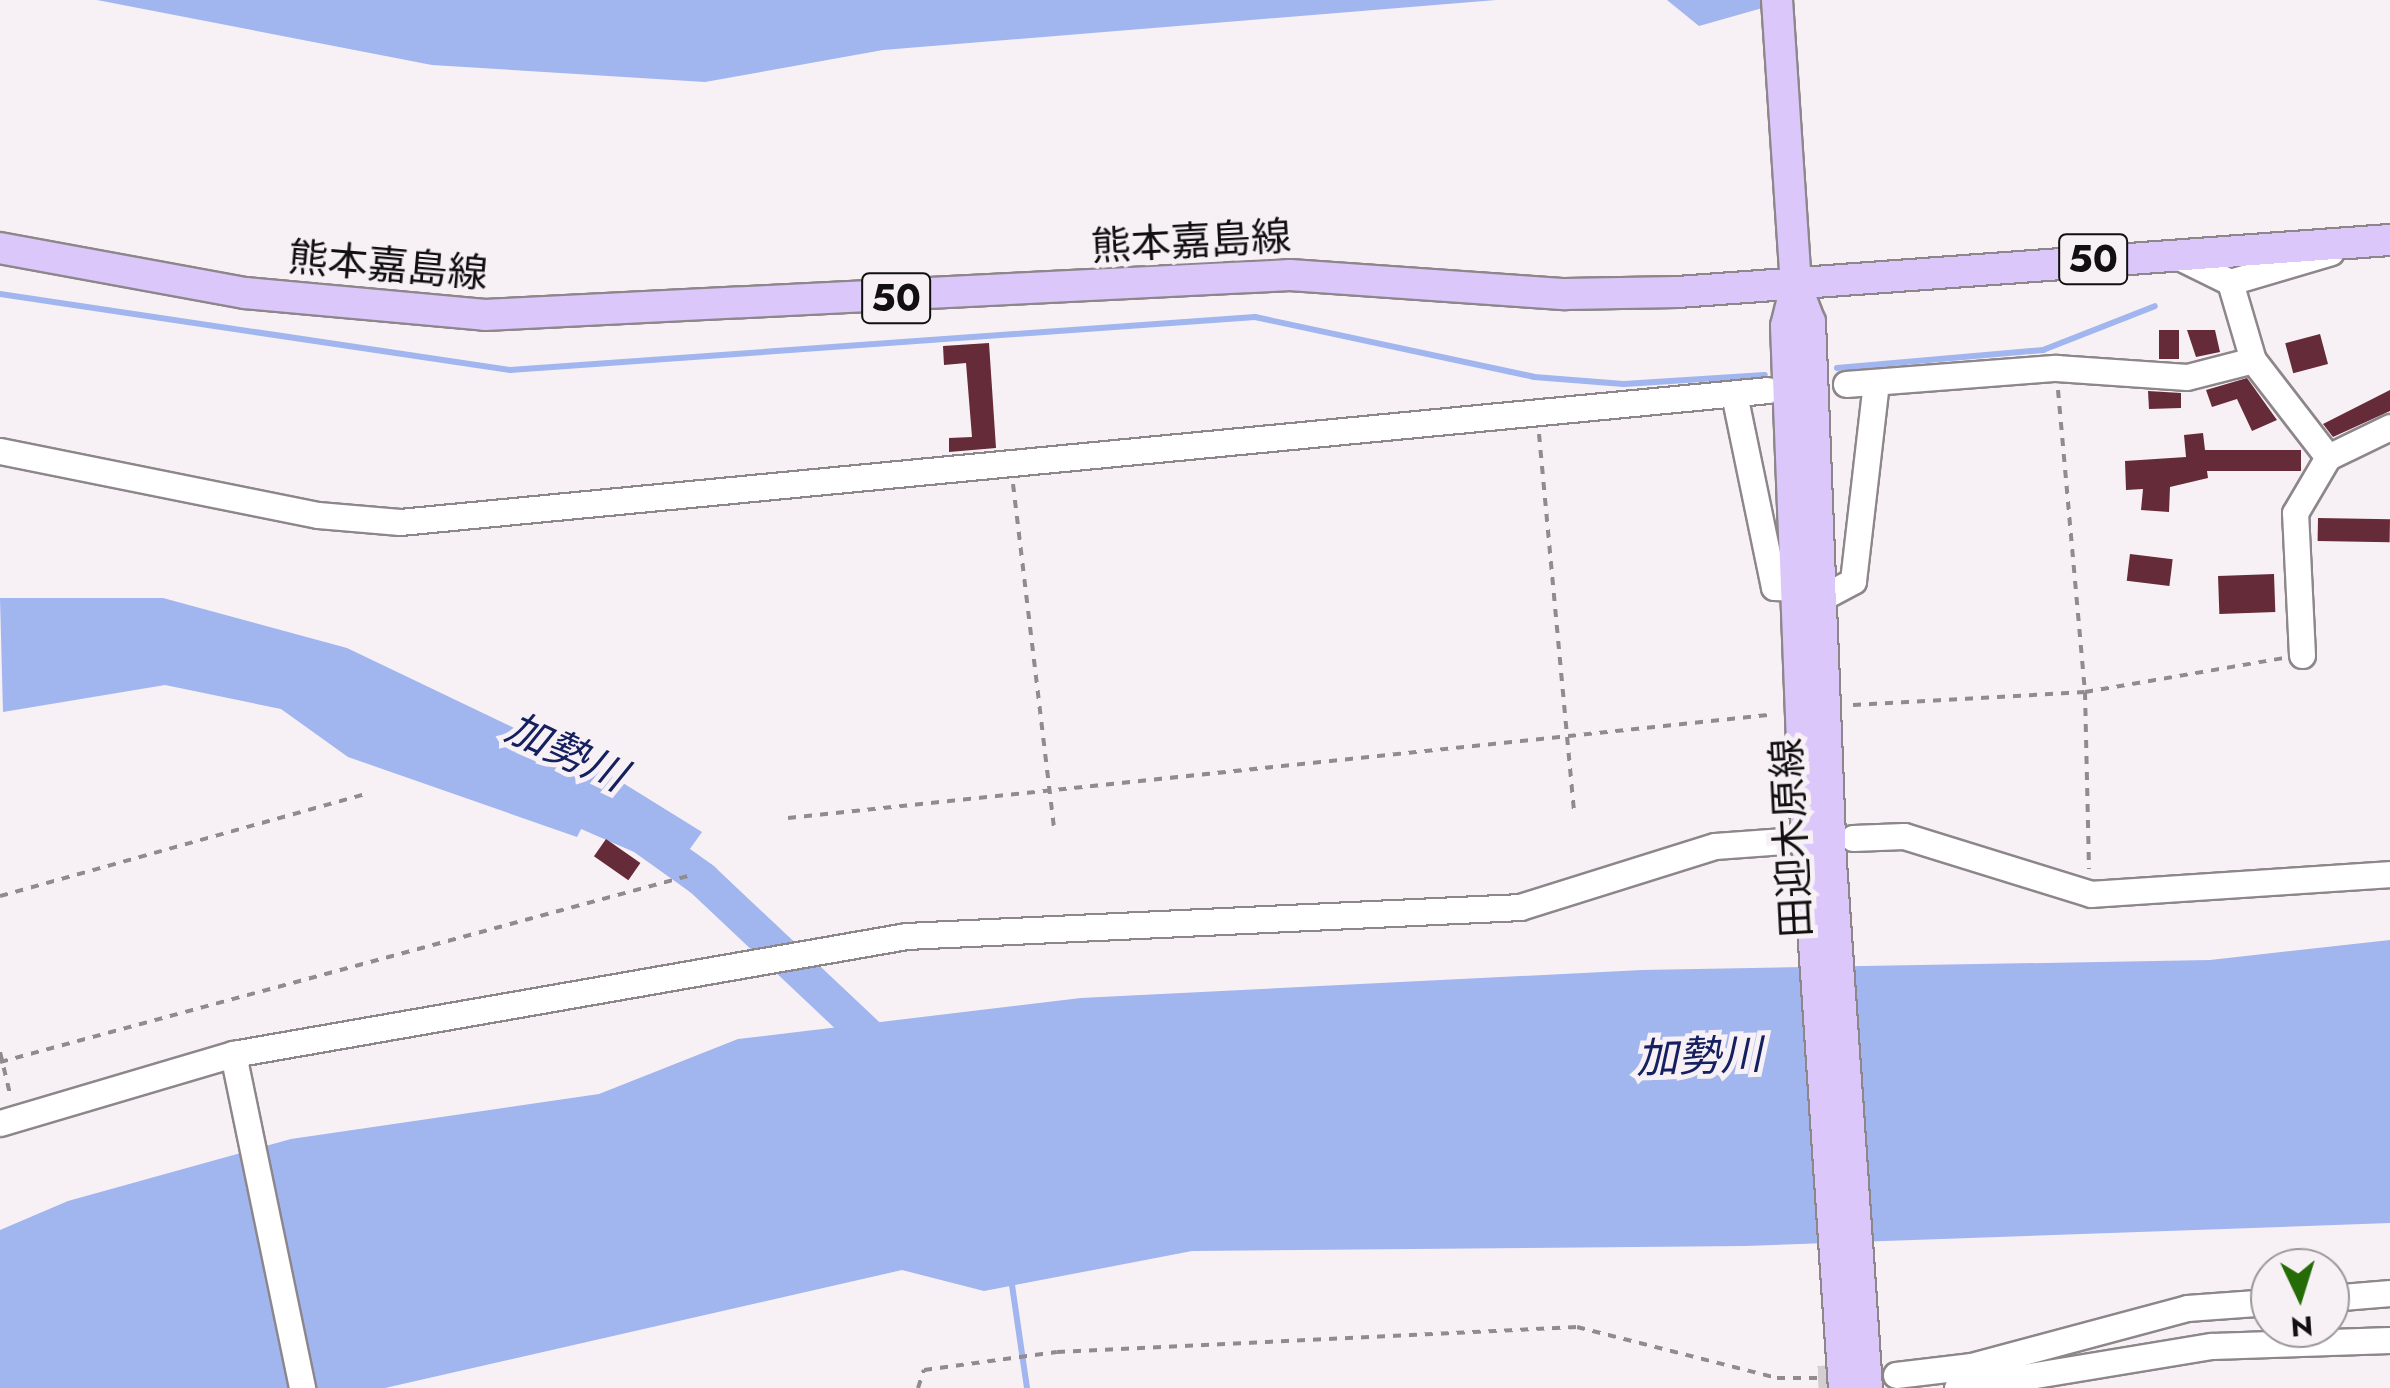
<!DOCTYPE html>
<meta charset="utf-8">
<style>
body{margin:0}
#map{position:relative;width:2390px;height:1388px;overflow:hidden;background:#f7f0f5;font-family:Jost,"Noto Sans JP",sans-serif}
div>[style]{position:absolute}
[style*='--x']{left:calc(var(--x)*1px);top:calc(var(--y)*1px);width:calc(var(--w)*1px);rotate:calc(var(--a)*1deg)}
.water>*{inset:0;background:#a1b5ef}
.stream>*{height:6px;margin:-3px;padding:0 3px;transform-origin:3px;border-radius:3px;background:#a1b5ef}
.river>*{height:35px;margin:-17.5px;padding:0 17.5px;transform-origin:17.5px;border-radius:17.5px;background:#a1b5ef}
.building>*{inset:0;background:#652b38;transform-origin:0 0}
.minor-tunnel>*{height:25px;margin-top:-12.5px;transform-origin:0;background:repeating-linear-gradient(90deg,#d4ced3 0 25px,transparent 0 37px)}
.path>*{height:4px;margin-top:-2px;transform-origin:0;background:repeating-linear-gradient(90deg,#908b8e 0 8px,transparent 0 16px)}
.roads{filter:drop-shadow(2px 0 #8d868b) drop-shadow(-2px 0 #8d868b) drop-shadow(0 2px #8d868b) drop-shadow(0 -2px #8d868b)}
.minor>*{height:25px;margin:-12.5px;padding:0 12.5px;transform-origin:12.5px;border-radius:12.5px;background:#fff}
.major>*{height:30px;margin:-15px;padding:0 15px;transform-origin:15px;border-radius:15px;background:#dcc7fb}
span{translate:-50% -50%;white-space:nowrap;text-align:center;line-height:1.15;-webkit-text-stroke:10px #f7f0f5;paint-order:stroke}
.shield-label span{padding:2px 8px;background:#f7f0f5;border:2px solid;border-radius:8px;-webkit-text-stroke-width:0}
.shield-label{font-size:38px;color:#110f10;font-weight:700}
.street-label{font-size:40px;color:#110f10}
.water-label{font-size:42px;color:#152061;font-style:italic}
.north{position:absolute;left:2250px;top:1248px;width:100px;height:100px;box-sizing:border-box;background:#f7f0f5;border:2px solid #9b9699;border-radius:50%;rotate:176deg;font-size:28px;font-weight:700;line-height:40px;text-align:center;color:#110f10}
.north::after{content:'';display:block;margin:auto;width:35px;height:45px;background:#256b06;clip-path:polygon(50% 0,100% 100%,50% 72%,0 100%)}
</style>
<div id="map">
<div class="water">
<div style="clip-path:polygon(97px 0,1496px 0,883px 50px,705px 82px,432px 65px)"></div>
<div style="clip-path:polygon(1667px 0,1791px 0,1699px 26px)"></div>
<div style="clip-path:polygon(0 598px,163px 598px,347px 648px,602px 770px,702px 832px,682px 860px,608px 809px,591px 810px,577px 837px,348px 757px,281px 709px,165px 685px,3px 712px)"></div>
<div style="clip-path:polygon(2390px 940px,2390px 1223px,1745px 1246px,1192px 1251px,984px 1291px,902px 1270px,385px 1388px,0 1388px,0 1230px,68px 1201px,291px 1139px,599px 1094px,738px 1039px,1081px 998px,1642px 970px,2210px 960px)"></div>
</div>
<div class="stream">
<div style="--x:0;--y:294;--w:516;--a:8.48"></div>
<div style="--x:510;--y:370;--w:747;--a:-4.07"></div>
<div style="--x:1255;--y:317;--w:285;--a:12.1"></div>
<div style="--x:1534;--y:377;--w:90;--a:4.4"></div>
<div style="--x:1624;--y:384;--w:141;--a:-3.7"></div>
<div style="--x:1837;--y:368;--w:207;--a:-5"></div>
<div style="--x:2043;--y:350;--w:120;--a:-21.4"></div>
<div style="--x:1012;--y:1285;--w:104;--a:81.7"></div>
</div>
<div class="river">
<div style="--x:545;--y:794;--w:106;--a:23.4"></div>
<div style="--x:642;--y:836;--w:74;--a:35.6"></div>
<div style="--x:702;--y:879;--w:258;--a:43.3"></div>
</div>
<div class="building">
<div style="left:2159px;top:330px;width:20px;height:29px"></div>
<div style="clip-path:polygon(2187px 330px,2215px 330px,2220px 352px,2196px 357px)"></div>
<div style="left:2320px;top:334px;width:31px;height:36px;rotate:75deg"></div>
<div style="clip-path:polygon(989px 343px,996px 448px,949px 452px,949px 438px,972px 437px,966px 363px,944px 365px,943px 346px)"></div>
<div style="clip-path:polygon(2247px 378px,2277px 420px,2252px 431px,2237px 399px,2212px 407px,2206px 390px)"></div>
<div style="clip-path:polygon(2390px 390px,2390px 411px,2333px 437px,2323px 424px)"></div>
<div style="clip-path:polygon(2148px 391px,2181px 393px,2181px 408px,2149px 409px)"></div>
<div style="clip-path:polygon(2203px 433px,2205px 450px,2301px 450px,2301px 471px,2207px 471px,2208px 478px,2170px 487px,2169px 512px,2141px 510px,2143px 489px,2126px 490px,2125px 461px,2186px 457px,2184px 435px)"></div>
<div style="left:2318px;top:518px;width:72px;height:23px;rotate:1deg"></div>
<div style="left:2130px;top:554px;width:43px;height:27px;rotate:7deg"></div>
<div style="left:2274px;top:574px;width:38px;height:56px;rotate:88deg"></div>
<div style="left:606px;top:839px;width:42px;height:21px;rotate:35deg"></div>
</div>
<div class="minor-tunnel">
<div style="--x:1818;--y:1378;--w:43;--a:-2.7"></div>
</div>
<div class="path">
<div style="--x:2058;--y:390;--w:303;--a:84.9"></div>
<div style="--x:2085;--y:692;--w:177;--a:88.7"></div>
<div style="--x:1539;--y:434;--w:380;--a:84.7"></div>
<div style="--x:1013;--y:484;--w:345;--a:83.2"></div>
<div style="--x:1853;--y:705;--w:232;--a:-3.2"></div>
<div style="--x:2085;--y:692;--w:201;--a:-9.7"></div>
<div style="--x:788;--y:818;--w:985;--a:-6"></div>
<div style="--x:0;--y:896;--w:380;--a:-15.6"></div>
<div style="--x:0;--y:1052;--w:47;--a:76.6"></div>
<div style="--x:0;--y:1062;--w:713;--a:-15.13"></div>
<div style="--x:918;--y:1388;--w:19;--a:-72"></div>
<div style="--x:924;--y:1370;--w:134;--a:-7.7"></div>
<div style="--x:1057;--y:1352;--w:521;--a:-2.75"></div>
<div style="--x:1577;--y:1327;--w:206;--a:14.3"></div>
<div style="--x:1777;--y:1378;--w:41;--a:0"></div>
</div>
<div class="roads">
<div class="minor">
<div style="--x:2173;--y:254;--w:64;--a:26.2"></div>
<div style="--x:2230;--y:282;--w:105;--a:-16.5"></div>
<div style="--x:2230;--y:282;--w:81;--a:73.6"></div>
<div style="--x:2253;--y:360;--w:123;--a:52.3"></div>
<div style="--x:1846;--y:384;--w:211;--a:-4.4"></div>
<div style="--x:2056;--y:368;--w:131;--a:3.9"></div>
<div style="--x:2187;--y:377;--w:68;--a:-14.4"></div>
<div style="--x:1734;--y:394;--w:197;--a:78.3"></div>
<div style="--x:1774;--y:587;--w:26;--a:2"></div>
<div style="--x:0;--y:451;--w:324;--a:11.4"></div>
<div style="--x:318;--y:515;--w:82;--a:4.9"></div>
<div style="--x:400;--y:522;--w:1374;--a:-5.51"></div>
<div style="--x:1823;--y:597;--w:34;--a:-28"></div>
<div style="--x:1853;--y:581;--w:200;--a:-83.4"></div>
<div style="--x:2302;--y:655;--w:142;--a:-92.8"></div>
<div style="--x:2295;--y:513;--w:65;--a:-59.5"></div>
<div style="--x:2328;--y:457;--w:69;--a:-25.8"></div>
<div style="--x:1853;--y:838;--w:51;--a:-2.2"></div>
<div style="--x:1904;--y:836;--w:196;--a:17.2"></div>
<div style="--x:2091;--y:894;--w:300;--a:-3.8"></div>
<div style="--x:233;--y:1054;--w:341;--a:78.3"></div>
<div style="--x:0;--y:1123;--w:243;--a:-16.5"></div>
<div style="--x:233;--y:1054;--w:683;--a:-9.94"></div>
<div style="--x:906;--y:936;--w:615;--a:-2.7"></div>
<div style="--x:1520;--y:907;--w:204;--a:-17.4"></div>
<div style="--x:1715;--y:846;--w:69;--a:-4.1"></div>
<div style="--x:2330;--y:1298;--w:60;--a:-4.8"></div>
<div style="--x:1896;--y:1375;--w:76;--a:-6.8"></div>
<div style="--x:1971;--y:1366;--w:224;--a:-15"></div>
<div style="--x:2187;--y:1308;--w:83;--a:-4.1"></div>
<div style="--x:1957;--y:1388;--w:258;--a:-9.4"></div>
<div style="--x:2212;--y:1346;--w:178;--a:-1.9"></div>
</div>
<div class="major">
<div style="--x:1777;--y:0;--w:287;--a:86.2"></div>
<div style="--x:1796;--y:286;--w:39;--a:69"></div>
<div style="--x:1810;--y:322;--w:541;--a:87.78"></div>
<div style="--x:1831;--y:863;--w:526;--a:86.08"></div>
<div style="--x:0;--y:248;--w:249;--a:10.4"></div>
<div style="--x:245;--y:293;--w:241;--a:5.2"></div>
<div style="--x:485;--y:315;--w:806;--a:-2.84"></div>
<div style="--x:1290;--y:275;--w:276;--a:4"></div>
<div style="--x:1565;--y:294;--w:113;--a:-1"></div>
<div style="--x:1678;--y:292;--w:714;--a:-4.18"></div>
<div style="--x:1796;--y:286;--w:41;--a:104"></div>
<div style="--x:1786;--y:326;--w:468;--a:87.8"></div>
<div style="--x:1804;--y:794;--w:595;--a:86.15"></div>
</div>
</div>
<div class="shield-label">
<span style="left:2093px;top:259px">50</span>
<span style="left:896px;top:298px">50</span>
</div>
<div class="street-label">
<span style="left:1191px;top:241px;rotate:-3deg">熊本嘉島線</span>
<span style="left:388px;top:265px;rotate:5deg">熊本嘉島線</span>
<span style="left:1791px;top:838px;rotate:-93deg">田迎木原線</span>
</div>
<div class="water-label">
<span style="left:566px;top:752px;rotate:25deg">加勢川</span>
<span style="left:1699px;top:1057px;rotate:-2deg">加勢川</span>
</div>
<div class="north">N</div>
</div>
